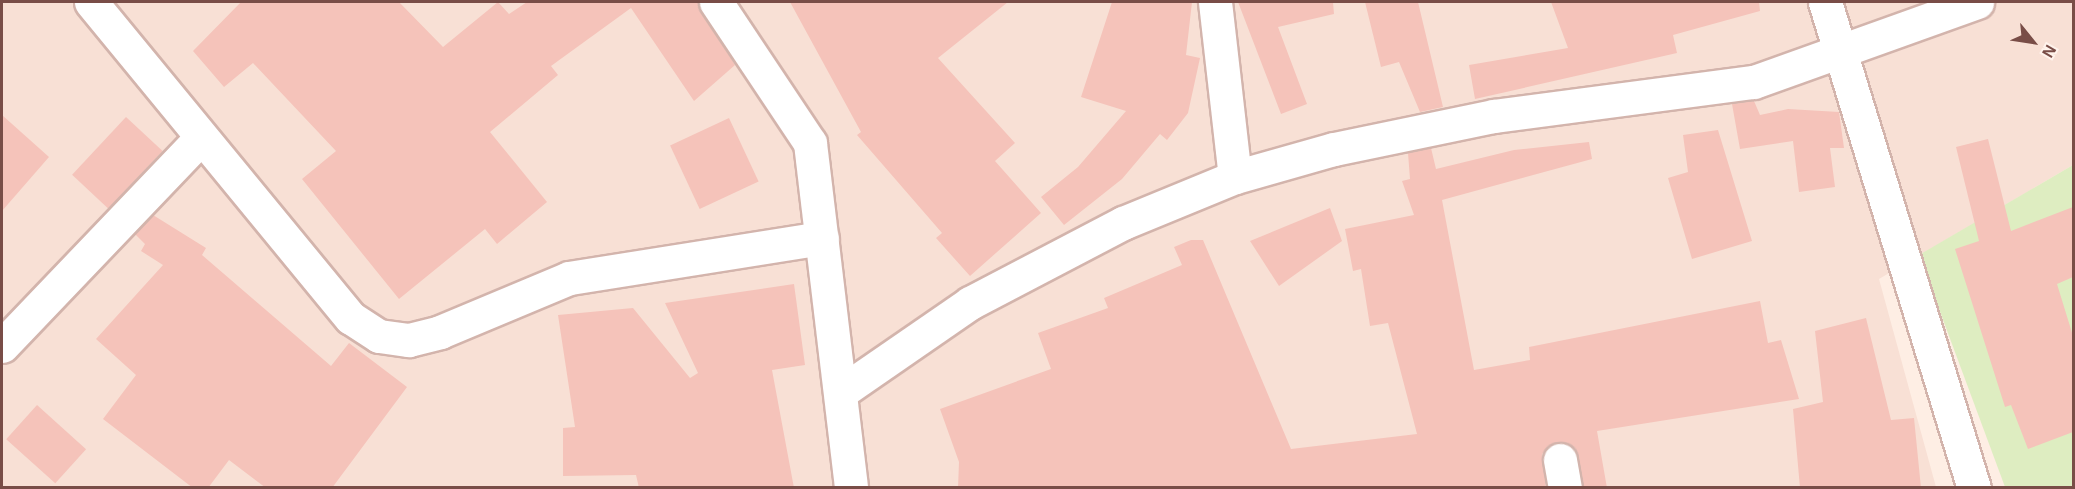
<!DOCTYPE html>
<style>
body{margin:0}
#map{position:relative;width:2075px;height:489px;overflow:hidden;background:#feeee4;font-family:Helvetica,sans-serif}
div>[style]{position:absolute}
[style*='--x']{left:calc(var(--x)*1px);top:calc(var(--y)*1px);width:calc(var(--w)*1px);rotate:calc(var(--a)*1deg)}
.residential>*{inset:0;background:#f8e0d5}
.green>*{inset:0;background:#deedc1}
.building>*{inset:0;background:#f5c3ba;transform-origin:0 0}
.roads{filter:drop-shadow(2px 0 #d3b4ac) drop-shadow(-2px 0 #d3b4ac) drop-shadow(0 2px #d3b4ac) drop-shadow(0 -2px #d3b4ac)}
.street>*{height:33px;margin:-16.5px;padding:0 16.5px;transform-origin:16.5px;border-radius:16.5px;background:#fff}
span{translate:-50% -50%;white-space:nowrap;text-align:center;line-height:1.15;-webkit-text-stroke:4.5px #fff3ec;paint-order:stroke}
.frame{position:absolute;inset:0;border:3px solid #794d47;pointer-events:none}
.north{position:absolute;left:2003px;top:12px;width:60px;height:60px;-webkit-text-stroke:4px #fff3ec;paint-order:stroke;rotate:120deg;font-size:16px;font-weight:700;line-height:24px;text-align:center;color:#794d47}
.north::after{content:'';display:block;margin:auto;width:21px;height:27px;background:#794d47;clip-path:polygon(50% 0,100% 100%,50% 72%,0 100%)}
</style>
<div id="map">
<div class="residential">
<div style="clip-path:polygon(2px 2px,2073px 2px,2073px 165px,1879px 279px,1936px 487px,2px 487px)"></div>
</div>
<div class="green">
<div style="clip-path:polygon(2073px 165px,2073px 487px,2005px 487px,1919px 255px)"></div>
</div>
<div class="building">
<div style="clip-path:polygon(241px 2px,399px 2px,443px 47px,498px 2px,509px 14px,527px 2px,698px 2px,735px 65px,694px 101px,631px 8px,551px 66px,558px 75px,490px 132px,547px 202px,497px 244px,485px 229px,399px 299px,302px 179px,336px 151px,253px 63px,224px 87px,193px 51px)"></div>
<div style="clip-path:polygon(790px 2px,1008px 2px,938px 58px,1015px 143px,995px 161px,1041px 213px,970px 276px,936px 238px,942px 233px,857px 135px,861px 132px)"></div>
<div style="clip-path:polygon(1112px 2px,1192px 2px,1186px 55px,1200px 58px,1188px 113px,1167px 140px,1160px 134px,1122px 179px,1064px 225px,1041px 197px,1078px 167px,1126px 111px,1081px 97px)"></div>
<div style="clip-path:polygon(1238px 2px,1333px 2px,1334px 14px,1278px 27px,1307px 104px,1281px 114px)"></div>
<div style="clip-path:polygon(1365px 2px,1418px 2px,1443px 107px,1420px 112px,1399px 62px,1381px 67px)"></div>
<div style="clip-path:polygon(1551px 2px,1759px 2px,1760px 11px,1673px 35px,1677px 53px,1475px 99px,1469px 65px,1568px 48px)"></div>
<div style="clip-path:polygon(1754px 101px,1760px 115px,1788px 109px,1839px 112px,1844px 148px,1830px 148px,1835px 187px,1799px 192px,1793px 141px,1740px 149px,1732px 104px)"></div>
<div style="clip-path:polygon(2px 115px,49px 157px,2px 211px)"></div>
<div style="left:126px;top:117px;width:50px;height:79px;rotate:43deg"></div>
<div style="left:729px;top:118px;width:70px;height:65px;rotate:65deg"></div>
<div style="clip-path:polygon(1718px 130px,1752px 241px,1692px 259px,1668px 178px,1688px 172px,1683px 135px)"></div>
<div style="clip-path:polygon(1988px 139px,2011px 231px,2073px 207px,2073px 277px,2057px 284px,2073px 336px,2073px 432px,2028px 449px,2011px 405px,2005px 407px,1955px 249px,1979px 241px,1956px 147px)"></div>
<div style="clip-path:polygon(1589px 142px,1592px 159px,1442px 200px,1474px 370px,1530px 360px,1529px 347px,1760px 301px,1768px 343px,1781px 340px,1799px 399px,1597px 431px,1607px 488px,1583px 488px,1575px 448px,1557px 442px,1542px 454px,1546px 488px,958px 488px,959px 462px,940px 409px,1051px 369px,1038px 333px,1108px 308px,1104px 298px,1182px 265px,1174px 247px,1191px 240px,1203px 240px,1291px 449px,1417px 434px,1388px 323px,1370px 326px,1361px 269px,1353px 271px,1345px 229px,1414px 215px,1402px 181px,1410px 179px,1408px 153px,1431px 148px,1436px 169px,1514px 150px)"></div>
<div style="clip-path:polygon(1330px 208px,1342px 241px,1279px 286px,1250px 241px)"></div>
<div style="clip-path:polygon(153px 215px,206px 248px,202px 255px,331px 366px,349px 343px,407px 387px,332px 488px,266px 488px,229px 460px,208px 488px,193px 488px,103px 419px,136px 375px,96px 339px,163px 265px,141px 251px,145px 244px,135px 234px)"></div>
<div style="clip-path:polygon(794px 284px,805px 365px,772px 370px,794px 488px,639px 488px,636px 475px,563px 476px,563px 428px,575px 427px,558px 315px,633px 308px,690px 378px,698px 373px,665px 303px)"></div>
<div style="clip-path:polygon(1866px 318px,1891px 420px,1914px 418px,1921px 488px,1800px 488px,1793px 409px,1823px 402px,1815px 331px)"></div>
<div style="left:37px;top:405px;width:66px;height:46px;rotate:42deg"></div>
</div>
<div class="roads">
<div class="street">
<div style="--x:91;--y:2;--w:409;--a:50.6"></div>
<div style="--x:351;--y:318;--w:33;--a:33"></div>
<div style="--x:379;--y:336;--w:30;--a:8"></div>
<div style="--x:409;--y:340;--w:32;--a:-14"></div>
<div style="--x:440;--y:332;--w:140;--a:-22.7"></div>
<div style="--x:569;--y:278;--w:256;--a:-9"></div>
<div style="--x:716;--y:2;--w:169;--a:56.3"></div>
<div style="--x:810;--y:143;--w:347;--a:83.2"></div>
<div style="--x:1215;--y:2;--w:176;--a:83.5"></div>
<div style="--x:1825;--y:2;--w:508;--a:72.96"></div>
<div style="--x:2;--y:346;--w:285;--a:-46.3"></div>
<div style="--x:841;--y:392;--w:157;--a:-34.6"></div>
<div style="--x:970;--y:303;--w:173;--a:-27.6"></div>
<div style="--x:1123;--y:223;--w:121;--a:-22.3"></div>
<div style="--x:1235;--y:177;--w:103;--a:-15.8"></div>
<div style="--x:1334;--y:149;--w:163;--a:-11.7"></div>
<div style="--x:1494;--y:116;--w:262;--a:-7.5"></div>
<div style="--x:1754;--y:82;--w:237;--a:-19.7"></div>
<div style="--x:1560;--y:460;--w:28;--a:80"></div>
</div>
</div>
<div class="frame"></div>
<div class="north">N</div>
</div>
